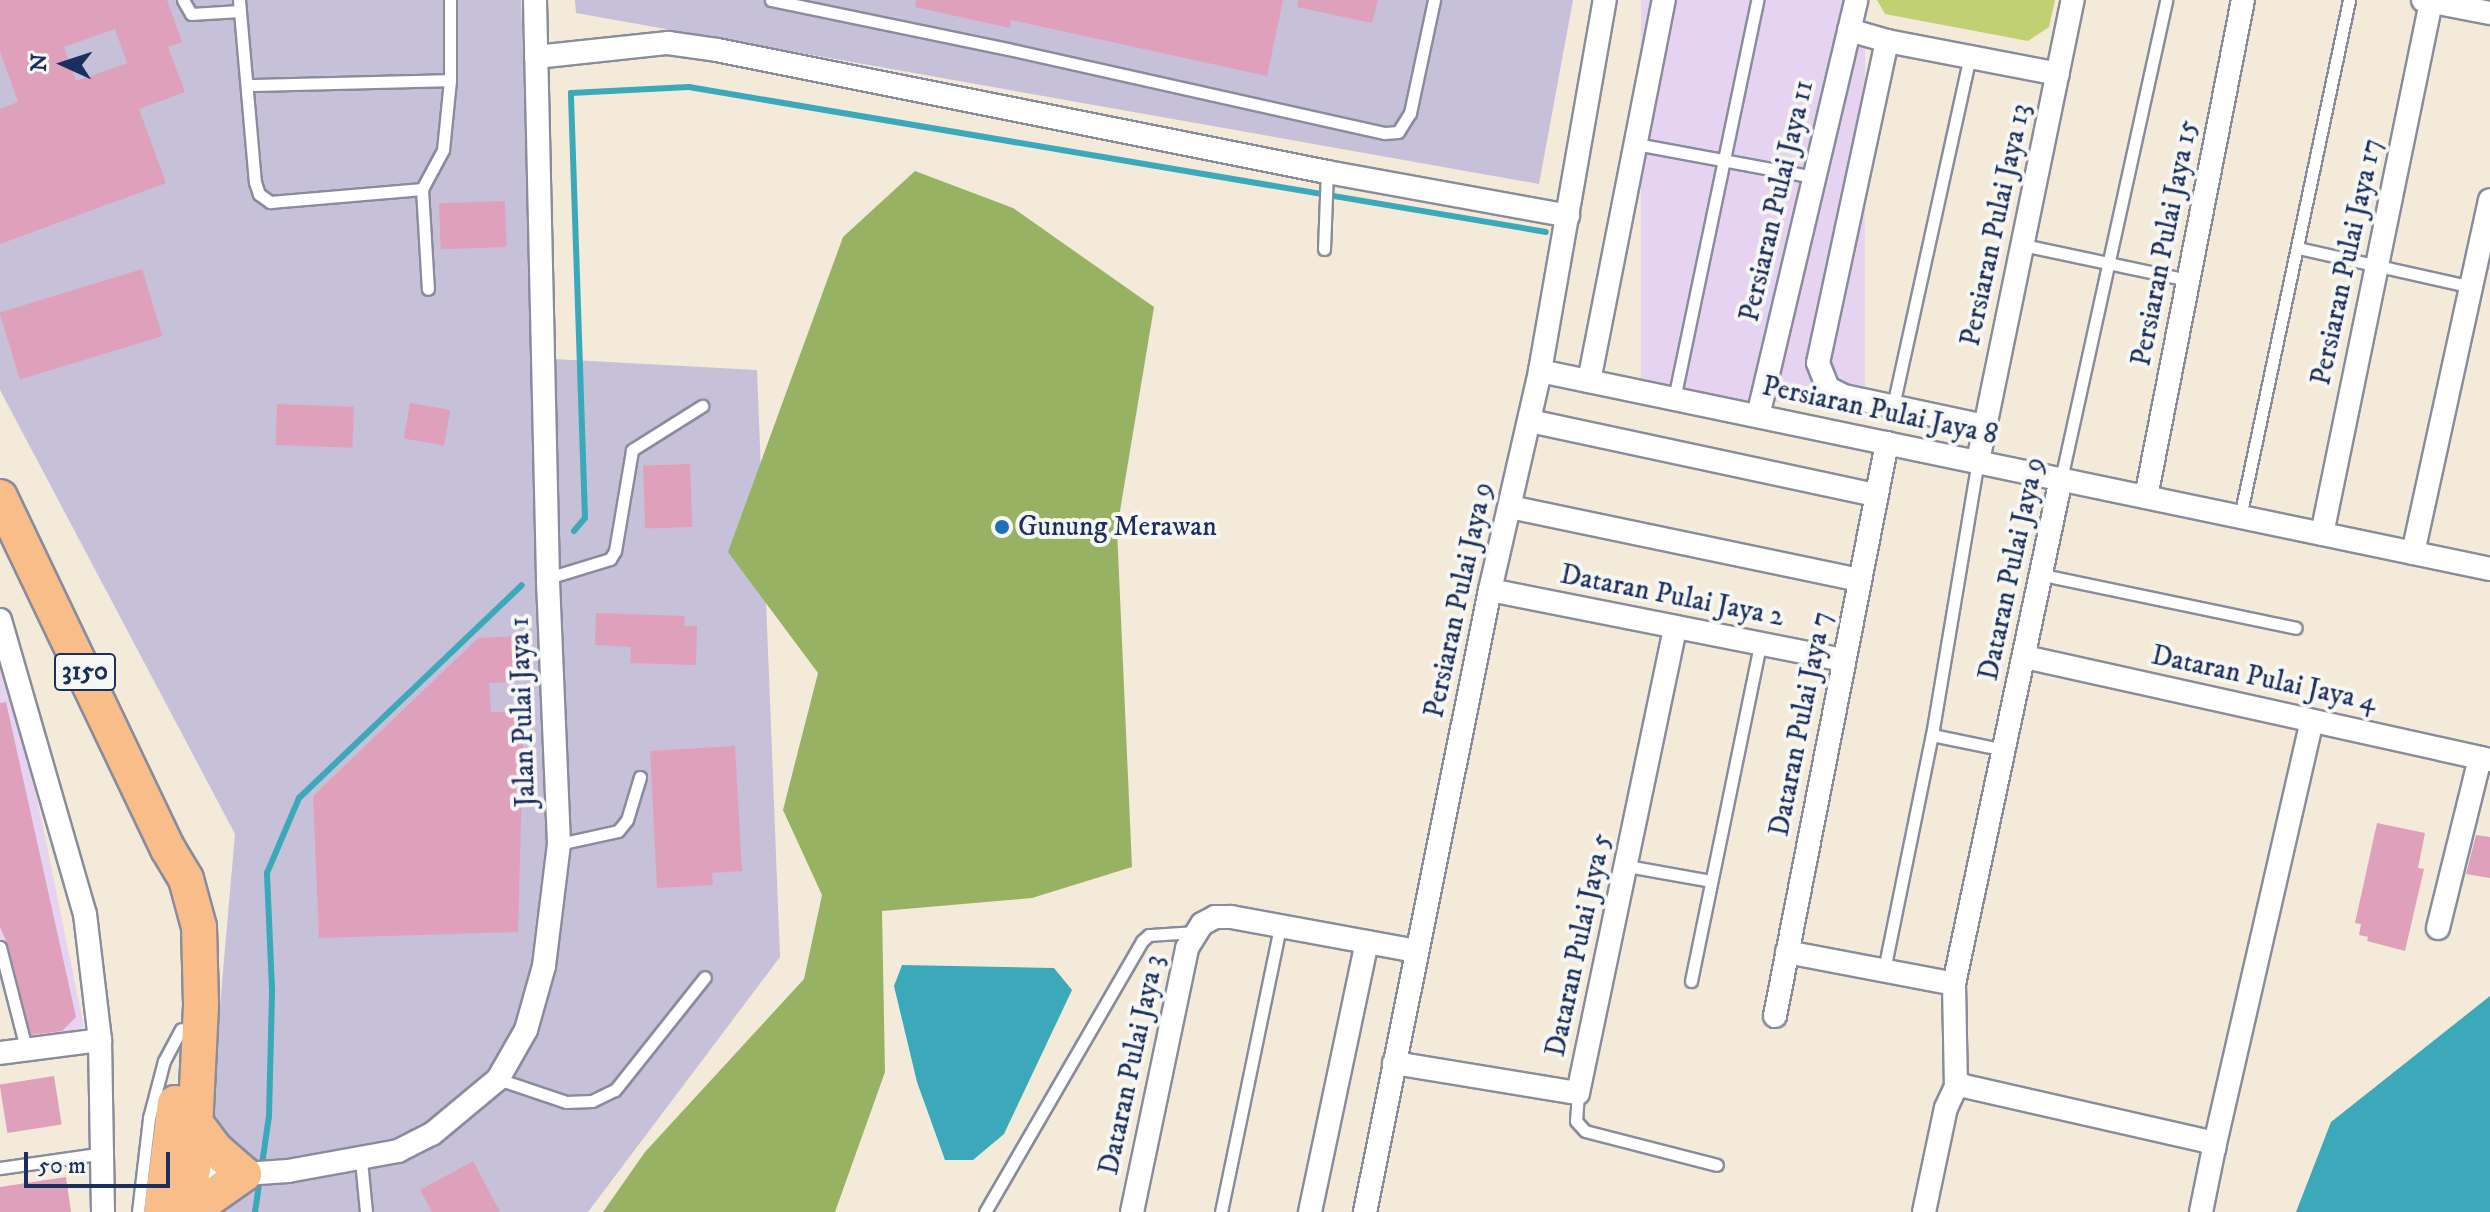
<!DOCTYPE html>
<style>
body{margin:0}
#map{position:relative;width:2490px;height:1212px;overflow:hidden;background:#f4eada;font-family:"IM FELL DW Pica",serif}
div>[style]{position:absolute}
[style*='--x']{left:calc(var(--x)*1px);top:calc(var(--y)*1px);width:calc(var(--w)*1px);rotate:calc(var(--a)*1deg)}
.built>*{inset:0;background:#e5d3f1;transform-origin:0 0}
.industrial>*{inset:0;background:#c7c0d9}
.green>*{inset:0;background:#c1d072}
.forest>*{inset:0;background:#98b264}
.water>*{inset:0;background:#3ba9ba}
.stream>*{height:6px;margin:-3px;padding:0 3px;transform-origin:3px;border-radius:3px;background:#3ba9ba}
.building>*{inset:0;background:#dfa0bb;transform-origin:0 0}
.roads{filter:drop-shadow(2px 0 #888c9c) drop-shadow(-2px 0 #888c9c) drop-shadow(0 2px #888c9c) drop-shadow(0 -2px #888c9c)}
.lane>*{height:11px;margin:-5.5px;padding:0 5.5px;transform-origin:5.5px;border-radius:5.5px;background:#fff}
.street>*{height:22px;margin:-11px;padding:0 11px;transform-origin:11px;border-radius:11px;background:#fff}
.primary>*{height:34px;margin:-17px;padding:0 17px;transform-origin:17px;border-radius:17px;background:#f8bd89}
.dots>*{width:22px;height:22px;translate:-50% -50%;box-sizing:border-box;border:4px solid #f6f6f2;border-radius:50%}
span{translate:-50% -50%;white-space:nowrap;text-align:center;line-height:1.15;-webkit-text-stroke:8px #f6f6f2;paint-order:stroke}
.shield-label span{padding:2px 6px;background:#f6f6f2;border:2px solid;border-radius:6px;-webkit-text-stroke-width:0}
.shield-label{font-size:26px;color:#1b2f5e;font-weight:700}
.street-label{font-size:28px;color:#1b2f5e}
.poi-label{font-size:28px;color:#1b2f5e}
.left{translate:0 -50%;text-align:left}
.north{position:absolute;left:24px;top:24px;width:80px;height:80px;-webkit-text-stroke:6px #f6f6f2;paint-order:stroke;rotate:273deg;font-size:22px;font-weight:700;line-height:32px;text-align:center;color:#1b2f5e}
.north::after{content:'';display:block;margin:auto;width:28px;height:36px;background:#1b2f5e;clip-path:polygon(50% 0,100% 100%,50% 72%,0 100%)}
.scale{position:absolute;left:24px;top:1152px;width:146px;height:36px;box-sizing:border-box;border:4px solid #1b2f5e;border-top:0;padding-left:10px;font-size:24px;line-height:28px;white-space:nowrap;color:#1b2f5e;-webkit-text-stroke:6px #f6f6f2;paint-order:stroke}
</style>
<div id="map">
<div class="built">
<div style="left:1641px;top:0;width:224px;height:402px"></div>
<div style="clip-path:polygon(0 647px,13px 681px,84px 1027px,26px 1045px,0 940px)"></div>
</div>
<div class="industrial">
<div style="clip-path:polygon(0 0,521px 0,535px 358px,757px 370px,780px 957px,588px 1212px,202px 1212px,235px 834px,0 390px)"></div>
<div style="clip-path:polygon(575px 0,1573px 0,1539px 184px,576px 13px)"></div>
</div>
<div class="green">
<div style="clip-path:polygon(1877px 0,2055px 0,2049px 27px,2028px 41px,1885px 14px)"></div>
</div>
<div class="forest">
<div style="clip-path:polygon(915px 171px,1013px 208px,1154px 307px,1117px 529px,1132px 867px,1032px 898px,882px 911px,885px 1072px,835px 1212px,603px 1212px,645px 1152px,804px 979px,822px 895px,783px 810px,818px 673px,728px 552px,843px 237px)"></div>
</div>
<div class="water">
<div style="clip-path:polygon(902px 965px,1054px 968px,1072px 990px,1004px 1134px,973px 1160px,945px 1160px,917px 1082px,894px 986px)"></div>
<div style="clip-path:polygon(2490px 996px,2490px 1212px,2296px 1212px,2331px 1122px)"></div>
</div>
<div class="stream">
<div style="--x:574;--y:531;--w:17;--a:-50"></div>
<div style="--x:585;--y:518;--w:425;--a:-91.9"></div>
<div style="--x:571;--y:93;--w:118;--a:-2.9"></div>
<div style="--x:689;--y:87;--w:869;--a:9.6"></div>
<div style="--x:255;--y:1212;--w:97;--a:-81.7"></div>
<div style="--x:269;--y:1116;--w:127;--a:-88.6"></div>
<div style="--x:272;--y:989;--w:116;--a:-92.5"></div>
<div style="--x:267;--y:873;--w:82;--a:-66.9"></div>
<div style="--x:299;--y:798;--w:308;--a:-43.7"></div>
</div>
<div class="building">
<div style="clip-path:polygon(evenodd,0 0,167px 0,182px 42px,168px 47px,185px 92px,139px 109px,166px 183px,0 244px,0 109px,18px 102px,0 51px,0 0,115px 29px,127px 63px,76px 81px,64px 47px,115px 29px)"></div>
<div style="clip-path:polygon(916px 0,1283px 0,1267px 76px,1011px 20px,1010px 28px,915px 7px)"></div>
<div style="clip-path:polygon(1298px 0,1378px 0,1372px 23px,1297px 7px)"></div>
<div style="left:505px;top:201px;width:46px;height:66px;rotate:88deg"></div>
<div style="left:142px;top:269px;width:70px;height:149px;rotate:73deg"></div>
<div style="left:410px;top:403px;width:41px;height:36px;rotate:10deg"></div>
<div style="left:277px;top:404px;width:77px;height:41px;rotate:2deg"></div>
<div style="left:690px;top:464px;width:63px;height:47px;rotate:88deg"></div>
<div style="clip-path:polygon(596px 613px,685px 616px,684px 626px,697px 626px,696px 665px,630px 663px,631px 647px,595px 645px)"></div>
<div style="clip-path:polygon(521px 636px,519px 682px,489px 683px,491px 712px,524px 712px,518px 932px,319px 938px,313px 796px,478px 638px)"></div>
<div style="clip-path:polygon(6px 702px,76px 1017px,62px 1031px,31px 1035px,8px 945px,0 927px,0 703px)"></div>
<div style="clip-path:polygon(735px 746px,742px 871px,712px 873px,713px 885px,657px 888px,650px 751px)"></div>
<div style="clip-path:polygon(2377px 823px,2425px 833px,2418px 868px,2424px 869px,2405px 951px,2367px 941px,2368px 937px,2359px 935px,2361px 924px,2355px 923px)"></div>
<div style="clip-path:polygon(2476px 835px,2490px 837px,2490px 878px,2466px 874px)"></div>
<div style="left:54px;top:1076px;width:49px;height:55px;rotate:81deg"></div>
<div style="clip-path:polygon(473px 1161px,500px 1212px,432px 1212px,420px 1190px)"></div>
<div style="clip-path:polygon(66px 1177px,71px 1212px,0 1212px,0 1187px)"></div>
</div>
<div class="roads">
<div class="lane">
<div style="--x:183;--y:0;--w:16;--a:60"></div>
<div style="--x:191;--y:14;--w:49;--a:-3.5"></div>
<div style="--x:239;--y:0;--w:183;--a:85"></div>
<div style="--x:255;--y:182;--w:13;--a:72"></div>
<div style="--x:259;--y:194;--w:14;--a:36"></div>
<div style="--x:270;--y:202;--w:153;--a:-4.9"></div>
<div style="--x:422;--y:189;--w:44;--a:-61.7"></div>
<div style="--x:443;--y:150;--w:70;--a:-84.3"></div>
<div style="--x:450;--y:80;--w:80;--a:-90"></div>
<div style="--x:771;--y:0;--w:242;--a:11.7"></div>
<div style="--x:1008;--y:49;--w:386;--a:12.6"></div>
<div style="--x:1385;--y:133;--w:13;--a:-4"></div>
<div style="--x:1398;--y:132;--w:22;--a:-58"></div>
<div style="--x:1410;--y:113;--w:116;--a:-78"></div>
<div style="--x:249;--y:85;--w:201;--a:-1.4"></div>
<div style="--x:1636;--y:144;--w:181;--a:10.5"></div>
<div style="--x:422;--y:189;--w:100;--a:86.6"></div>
<div style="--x:2023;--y:245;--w:168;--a:12"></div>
<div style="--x:2298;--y:248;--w:178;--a:12.6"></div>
<div style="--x:1324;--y:249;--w:77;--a:-87.8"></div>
<div style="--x:1674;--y:399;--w:408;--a:-78.2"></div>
<div style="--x:1893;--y:406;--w:357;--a:-77.6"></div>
<div style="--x:2061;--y:479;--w:490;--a:-77.6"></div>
<div style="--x:2240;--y:517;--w:528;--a:-78.09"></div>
<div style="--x:2043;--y:575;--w:258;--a:11.8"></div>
<div style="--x:548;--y:578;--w:65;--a:-17"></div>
<div style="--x:610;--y:559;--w:9;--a:-58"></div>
<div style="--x:615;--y:551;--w:102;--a:-80.4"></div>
<div style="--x:632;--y:450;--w:83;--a:-32.2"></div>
<div style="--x:1932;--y:735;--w:75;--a:11.6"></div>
<div style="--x:559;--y:844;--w:60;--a:-12.4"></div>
<div style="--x:618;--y:831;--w:14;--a:-51"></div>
<div style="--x:627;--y:820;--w:45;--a:-73.2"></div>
<div style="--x:1627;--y:866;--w:85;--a:10.1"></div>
<div style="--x:0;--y:947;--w:104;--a:75.6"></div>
<div style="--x:1884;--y:970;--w:240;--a:-78.5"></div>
<div style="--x:1932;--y:735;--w:278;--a:-80.5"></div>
<div style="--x:1691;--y:981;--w:344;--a:-78.4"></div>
<div style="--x:498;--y:1079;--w:72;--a:18.7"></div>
<div style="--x:566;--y:1102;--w:26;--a:-2"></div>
<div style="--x:592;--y:1101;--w:25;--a:-26"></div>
<div style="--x:615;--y:1090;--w:144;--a:-51.5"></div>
<div style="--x:1578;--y:1093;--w:28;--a:94"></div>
<div style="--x:1576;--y:1121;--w:13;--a:48"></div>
<div style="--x:1585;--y:1131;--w:136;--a:14.4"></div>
<div style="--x:361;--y:1160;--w:52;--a:84.5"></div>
<div style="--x:0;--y:1168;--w:105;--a:-8.2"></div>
<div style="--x:138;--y:1212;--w:95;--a:-83.3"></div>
<div style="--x:149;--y:1118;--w:59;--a:-75.3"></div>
<div style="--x:164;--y:1061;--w:36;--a:-62"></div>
<div style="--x:985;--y:1212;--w:313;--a:-59.9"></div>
<div style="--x:1142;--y:941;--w:9;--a:-41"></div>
<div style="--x:1149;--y:935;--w:45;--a:-3.8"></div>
<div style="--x:1221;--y:1212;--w:292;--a:-78.3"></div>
</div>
<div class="street">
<div style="--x:2423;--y:0;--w:68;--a:11"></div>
<div style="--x:1849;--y:30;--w:40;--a:16"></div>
<div style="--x:1887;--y:41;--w:174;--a:10.9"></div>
<div style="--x:1887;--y:41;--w:329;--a:102.1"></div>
<div style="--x:1818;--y:363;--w:27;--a:68"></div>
<div style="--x:1828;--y:388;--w:18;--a:27"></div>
<div style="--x:1844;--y:396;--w:144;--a:12"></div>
<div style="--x:536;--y:57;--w:133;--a:-6.1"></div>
<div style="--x:668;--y:43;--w:49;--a:8.1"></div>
<div style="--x:717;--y:50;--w:622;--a:11.31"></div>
<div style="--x:1327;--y:172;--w:245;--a:10.3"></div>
<div style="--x:1540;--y:371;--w:970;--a:11.77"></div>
<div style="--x:1589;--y:381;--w:388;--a:-78.9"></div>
<div style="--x:1758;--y:416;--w:427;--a:-76.7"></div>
<div style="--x:1530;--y:421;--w:353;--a:12.1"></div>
<div style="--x:1978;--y:461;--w:471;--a:-78.4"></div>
<div style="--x:2146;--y:497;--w:506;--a:-78.96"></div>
<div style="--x:1510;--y:507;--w:357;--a:11.8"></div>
<div style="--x:2322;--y:534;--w:543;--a:-78.42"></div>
<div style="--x:2413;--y:553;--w:361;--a:-77.7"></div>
<div style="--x:1490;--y:590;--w:360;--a:11.2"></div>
<div style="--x:0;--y:620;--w:306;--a:73.9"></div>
<div style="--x:85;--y:914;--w:127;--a:83.2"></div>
<div style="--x:100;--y:1040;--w:172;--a:89"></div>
<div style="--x:2025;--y:657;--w:476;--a:12.5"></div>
<div style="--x:2438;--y:928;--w:175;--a:-76.1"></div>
<div style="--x:1787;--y:952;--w:170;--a:10.8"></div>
<div style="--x:1954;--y:984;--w:516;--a:-78.04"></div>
<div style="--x:1954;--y:984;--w:103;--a:88.9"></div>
<div style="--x:1775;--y:1016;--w:584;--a:-78.94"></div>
<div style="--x:0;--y:1053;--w:101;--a:-7.4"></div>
<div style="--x:1394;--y:1063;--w:186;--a:9.3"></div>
<div style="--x:1578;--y:1093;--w:476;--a:-78.2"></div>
<div style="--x:2214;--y:1148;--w:438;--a:-77.1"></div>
<div style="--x:193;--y:1169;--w:51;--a:5.6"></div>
<div style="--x:244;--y:1174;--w:44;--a:-3.9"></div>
<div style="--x:288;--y:1171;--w:112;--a:-10.3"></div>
<div style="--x:398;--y:1151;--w:38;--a:-27"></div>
<div style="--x:432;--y:1134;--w:86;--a:-39.8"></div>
<div style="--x:498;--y:1079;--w:56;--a:-60.3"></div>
<div style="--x:526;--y:1030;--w:66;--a:-74.3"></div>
<div style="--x:544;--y:966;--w:123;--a:-83"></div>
<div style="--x:559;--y:844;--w:266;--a:-92.4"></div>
<div style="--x:548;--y:578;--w:578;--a:-91.29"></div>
<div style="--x:1132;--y:1212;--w:270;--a:-78.2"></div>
<div style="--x:1187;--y:948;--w:28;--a:-58"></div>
<div style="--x:1202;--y:924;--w:15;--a:-28"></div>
<div style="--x:1215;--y:917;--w:16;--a:0"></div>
<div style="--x:1231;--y:917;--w:189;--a:10.4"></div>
<div style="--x:1310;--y:1212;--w:276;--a:-78.1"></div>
<div style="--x:1365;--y:1212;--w:634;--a:-78.64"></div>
<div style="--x:1490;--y:590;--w:225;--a:-77.1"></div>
<div style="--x:1540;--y:371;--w:377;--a:-80.1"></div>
<div style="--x:1924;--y:1212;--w:106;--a:-78.1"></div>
<div style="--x:1946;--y:1108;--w:23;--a:-65"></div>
<div style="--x:1956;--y:1087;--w:8;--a:-7"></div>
<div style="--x:1964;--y:1086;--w:248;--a:12.8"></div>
<div style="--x:2206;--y:1141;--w:11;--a:41"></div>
<div style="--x:2214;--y:1148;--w:65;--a:101.5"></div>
</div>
<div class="primary">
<div style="--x:0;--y:497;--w:390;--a:64.5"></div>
<div style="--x:168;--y:849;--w:35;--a:59"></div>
<div style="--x:186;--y:879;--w:50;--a:74.8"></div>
<div style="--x:199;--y:927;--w:79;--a:88.5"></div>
<div style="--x:201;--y:1006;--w:163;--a:92.8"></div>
<div style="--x:193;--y:1169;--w:44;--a:101.8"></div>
<div style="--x:161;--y:1212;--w:110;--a:-82.7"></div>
<div style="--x:190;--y:1212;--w:66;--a:-35.1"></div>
<div style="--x:244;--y:1174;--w:37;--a:-139"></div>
<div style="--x:216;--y:1150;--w:35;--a:-127"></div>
</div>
</div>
<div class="dots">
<div style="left:1002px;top:527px;background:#1f6fb2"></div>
</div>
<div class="shield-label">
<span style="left:85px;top:672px">3150</span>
</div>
<div class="street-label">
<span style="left:1777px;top:201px;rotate:-77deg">Persiaran Pulai Jaya 11</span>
<span style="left:1996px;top:225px;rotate:-78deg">Persiaran Pulai Jaya 13</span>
<span style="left:2165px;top:243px;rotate:-79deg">Persiaran Pulai Jaya 15</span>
<span style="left:2347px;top:262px;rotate:-78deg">Persiaran Pulai Jaya 17</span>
<span style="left:1880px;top:411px;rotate:12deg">Persiaran Pulai Jaya 8</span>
<span style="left:2012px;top:569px;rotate:-78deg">Dataran Pulai Jaya 9</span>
<span style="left:1672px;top:596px;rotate:11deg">Dataran Pulai Jaya 2</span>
<span style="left:1459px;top:600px;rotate:-78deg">Persiaran Pulai Jaya 9</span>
<span style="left:2264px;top:679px;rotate:12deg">Dataran Pulai Jaya 4</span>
<span style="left:523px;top:712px;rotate:-92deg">Jalan Pulai Jaya 1</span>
<span style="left:1801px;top:724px;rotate:-79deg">Dataran Pulai Jaya 7</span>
<span style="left:1579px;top:945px;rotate:-78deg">Dataran Pulai Jaya 5</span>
<span style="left:1132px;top:1065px;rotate:-78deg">Dataran Pulai Jaya 3</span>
</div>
<div class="poi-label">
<span class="left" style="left:1018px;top:527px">Gunung Merawan</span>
</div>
<div class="north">N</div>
<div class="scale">50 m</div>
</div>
